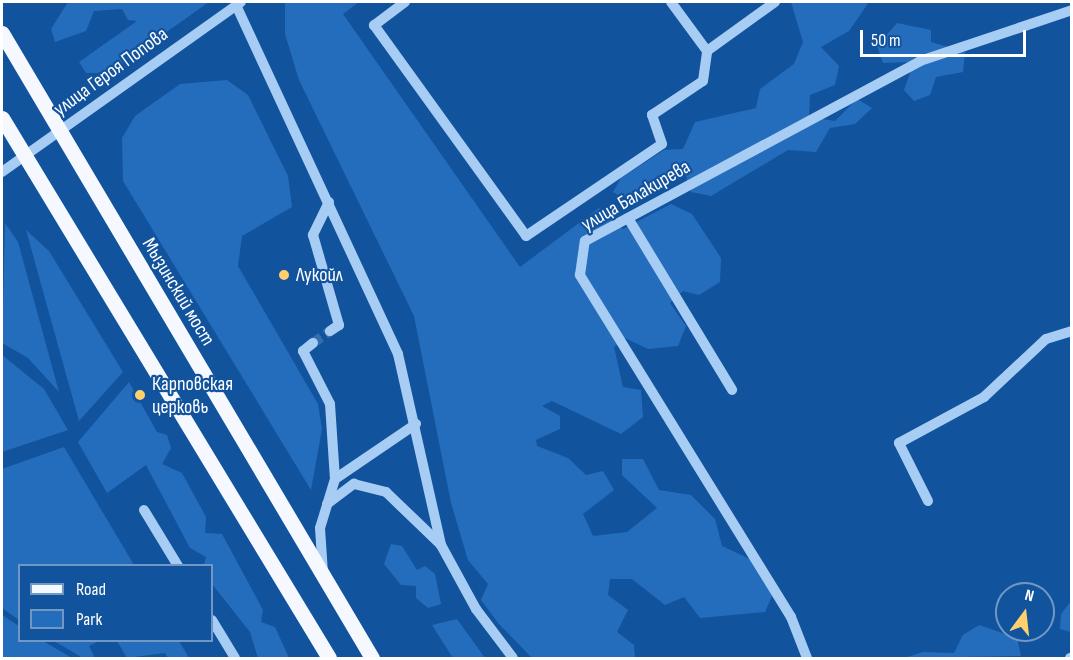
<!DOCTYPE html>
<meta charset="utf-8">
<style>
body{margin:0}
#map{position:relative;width:1073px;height:660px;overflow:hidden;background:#12539e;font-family:"Sofia Sans Condensed",sans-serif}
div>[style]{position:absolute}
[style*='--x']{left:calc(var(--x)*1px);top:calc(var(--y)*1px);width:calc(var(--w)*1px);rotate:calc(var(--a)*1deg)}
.green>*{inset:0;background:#246dbc}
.minor-tunnel>*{height:10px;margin-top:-5px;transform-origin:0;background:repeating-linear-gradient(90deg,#366dad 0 10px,transparent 0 15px)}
.minor>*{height:10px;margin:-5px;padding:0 5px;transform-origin:5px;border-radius:5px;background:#a8cdf4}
.major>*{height:15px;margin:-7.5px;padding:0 7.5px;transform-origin:7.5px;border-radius:7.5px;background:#f5f9ff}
.dots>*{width:16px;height:16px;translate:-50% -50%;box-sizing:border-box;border:3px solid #12539e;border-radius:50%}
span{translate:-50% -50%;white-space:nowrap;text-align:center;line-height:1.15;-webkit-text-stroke:4.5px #12539e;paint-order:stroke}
.street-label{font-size:20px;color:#fff}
.poi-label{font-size:20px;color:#fff}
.left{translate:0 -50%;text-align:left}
.frame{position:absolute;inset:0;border:3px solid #fff;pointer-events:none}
.legend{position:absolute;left:18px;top:564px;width:195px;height:78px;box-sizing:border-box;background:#12539e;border:2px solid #7198c5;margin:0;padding:8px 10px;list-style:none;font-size:18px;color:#fff}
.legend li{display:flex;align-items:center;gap:12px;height:30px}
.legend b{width:30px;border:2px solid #7198c5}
.north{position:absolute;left:995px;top:582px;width:60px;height:60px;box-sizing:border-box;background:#12539e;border:2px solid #7198c5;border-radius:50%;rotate:15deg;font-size:16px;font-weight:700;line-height:24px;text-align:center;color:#fff}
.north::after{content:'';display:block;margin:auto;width:21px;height:27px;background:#ffd06b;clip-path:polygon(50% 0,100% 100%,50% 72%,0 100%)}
.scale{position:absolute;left:860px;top:30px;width:166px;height:27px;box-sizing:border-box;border:3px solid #fff;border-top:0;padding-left:8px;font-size:18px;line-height:21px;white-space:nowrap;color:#fff;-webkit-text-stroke:4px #12539e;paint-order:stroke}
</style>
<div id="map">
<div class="green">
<div style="clip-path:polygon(68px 2px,209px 2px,120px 65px,98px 73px,86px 73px,79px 62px,137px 21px,128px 20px,122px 9px,94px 11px,86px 31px,55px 42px,51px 29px)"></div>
<div style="clip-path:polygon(285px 2px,359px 2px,343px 14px,520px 267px,599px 208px,623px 229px,671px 204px,692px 214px,721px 258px,720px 282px,699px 295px,683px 291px,670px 303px,686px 326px,678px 346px,648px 349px,625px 338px,614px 347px,623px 387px,641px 390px,643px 417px,621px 434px,552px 401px,542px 406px,560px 416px,560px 429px,536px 440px,537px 446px,568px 458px,586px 475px,603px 471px,614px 490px,583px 514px,593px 536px,627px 532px,657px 508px,622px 475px,622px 459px,643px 459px,659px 490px,691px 495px,715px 519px,722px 546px,754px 561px,772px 596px,765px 612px,700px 618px,684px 597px,665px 605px,632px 579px,610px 579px,608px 595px,628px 610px,617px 632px,634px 645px,635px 658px,532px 658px,499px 624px,481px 600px,488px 584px,468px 560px,451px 503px,414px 316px,299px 80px,285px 34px)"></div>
<div style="clip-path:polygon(791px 2px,869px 2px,849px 31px,821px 47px,839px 66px,835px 85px,810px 95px,809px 117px,835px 121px,857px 99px,872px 108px,855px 124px,830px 128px,816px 152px,788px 150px,711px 196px,691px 192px,685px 173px,632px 204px,613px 192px,621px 178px,664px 150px,683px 149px,695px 122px,756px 108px,760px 89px,794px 64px,803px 42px)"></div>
<div style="clip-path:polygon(897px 23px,931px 30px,931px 42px,965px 52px,963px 72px,936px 77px,930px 95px,914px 101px,904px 90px,914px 62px,883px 63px,877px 46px)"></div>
<div style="clip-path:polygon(227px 80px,248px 95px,288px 176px,292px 207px,242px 236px,238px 266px,318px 404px,322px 429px,311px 490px,123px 181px,122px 138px,135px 116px,180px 84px)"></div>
<div style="clip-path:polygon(5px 223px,18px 242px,59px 392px,28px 358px,2px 343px)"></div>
<div style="clip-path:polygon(26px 230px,49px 251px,123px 372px,79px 421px)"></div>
<div style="clip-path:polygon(2px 355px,44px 389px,68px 430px,2px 452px)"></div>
<div style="clip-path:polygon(129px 382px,157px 432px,167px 435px,171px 448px,162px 464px,182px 473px,206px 517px,205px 533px,222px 534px,263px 610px,261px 622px,275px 627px,289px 658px,258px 658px,250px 632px,212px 584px,212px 566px,204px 565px,206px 557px,190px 548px,146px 465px,107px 493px,78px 442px)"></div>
<div style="clip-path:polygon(64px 447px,134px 565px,20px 566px,19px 620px,2px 608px,2px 469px)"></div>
<div style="clip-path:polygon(391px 544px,402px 546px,417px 570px,425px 566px,435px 574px,441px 604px,428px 608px,416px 598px,416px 586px,401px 585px,384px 564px)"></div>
<div style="clip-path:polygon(1071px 601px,1072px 602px,1071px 632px,1060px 629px,1061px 614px)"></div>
<div style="clip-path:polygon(2px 615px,19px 626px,20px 640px,43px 641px,72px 658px,2px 658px)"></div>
<div style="clip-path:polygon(457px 619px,485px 658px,453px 658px,432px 625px)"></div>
<div style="clip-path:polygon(979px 625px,1017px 638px,1021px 656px,904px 658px,923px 652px,954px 653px,963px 635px)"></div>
<div style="clip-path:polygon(54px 641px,99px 641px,89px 646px,95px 658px,83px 658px)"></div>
<div style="clip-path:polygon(117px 641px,179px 641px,189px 658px,168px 658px,165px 653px,127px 658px)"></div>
</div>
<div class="minor-tunnel">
<div style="--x:313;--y:343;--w:21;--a:-35"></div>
</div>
<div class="minor">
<div style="--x:405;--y:2;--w:39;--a:143"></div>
<div style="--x:374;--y:25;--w:260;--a:54.2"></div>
<div style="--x:526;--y:236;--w:164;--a:-34.1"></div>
<div style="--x:662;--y:144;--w:31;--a:-109"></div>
<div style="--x:652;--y:115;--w:61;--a:-33.7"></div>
<div style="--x:703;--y:81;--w:30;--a:-82"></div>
<div style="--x:671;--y:2;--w:61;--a:53.7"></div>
<div style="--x:707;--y:51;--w:84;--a:-35.8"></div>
<div style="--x:236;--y:5;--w:385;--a:65.1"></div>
<div style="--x:398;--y:354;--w:196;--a:77.3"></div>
<div style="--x:441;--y:545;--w:73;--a:61.3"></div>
<div style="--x:476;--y:609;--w:61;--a:52.9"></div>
<div style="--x:2;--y:172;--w:293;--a:-35.4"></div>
<div style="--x:329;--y:202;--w:37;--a:116"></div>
<div style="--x:313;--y:235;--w:94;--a:73.9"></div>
<div style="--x:339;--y:325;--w:11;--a:146"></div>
<div style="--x:628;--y:218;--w:201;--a:58.8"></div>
<div style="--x:313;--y:343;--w:13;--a:141"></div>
<div style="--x:303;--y:351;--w:59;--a:63"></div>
<div style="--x:330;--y:404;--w:75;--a:86.2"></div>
<div style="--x:335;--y:479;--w:51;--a:107"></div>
<div style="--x:320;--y:528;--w:45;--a:86.2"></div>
<div style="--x:335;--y:479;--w:98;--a:-34.2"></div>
<div style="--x:928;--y:501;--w:65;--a:-116.6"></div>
<div style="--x:899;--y:443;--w:97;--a:-28.4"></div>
<div style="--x:984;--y:397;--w:85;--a:-43.1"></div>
<div style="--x:1046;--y:339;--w:27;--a:-17"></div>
<div style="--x:327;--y:504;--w:34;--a:-37"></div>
<div style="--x:354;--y:484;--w:33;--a:14"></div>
<div style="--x:386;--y:492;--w:76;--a:43.9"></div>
<div style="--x:144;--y:510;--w:66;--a:58.7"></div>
<div style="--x:212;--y:620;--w:44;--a:58.8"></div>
<div style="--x:807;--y:658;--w:44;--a:-111.3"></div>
<div style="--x:791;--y:617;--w:402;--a:-121.7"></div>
<div style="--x:580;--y:275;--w:34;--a:-82"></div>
<div style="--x:585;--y:241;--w:380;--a:-28.2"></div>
<div style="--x:920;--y:61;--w:160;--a:-18.5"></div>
<div style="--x:1070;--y:658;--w:2;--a:0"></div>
</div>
<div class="major">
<div style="--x:2;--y:33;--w:726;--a:59.37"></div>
<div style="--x:2;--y:118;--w:631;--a:58.8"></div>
</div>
<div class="dots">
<div style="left:284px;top:275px;background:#ffd06b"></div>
<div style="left:140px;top:395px;background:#ffd06b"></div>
</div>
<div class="street-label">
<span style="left:111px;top:72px;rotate:-36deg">улица Героя Попова</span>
<span style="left:636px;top:196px;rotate:-30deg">улица Балакирева</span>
<span style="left:178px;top:292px;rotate:59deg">Мызинский мост</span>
</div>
<div class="poi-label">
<span class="left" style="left:296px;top:275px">Лукойл</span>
<span class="left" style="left:152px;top:396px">Карповская<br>церковь</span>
</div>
<div class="frame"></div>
<ul class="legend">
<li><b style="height:8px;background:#f5f9ff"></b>Road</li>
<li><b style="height:16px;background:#246dbc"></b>Park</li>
</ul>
<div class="north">N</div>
<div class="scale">50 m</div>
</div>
